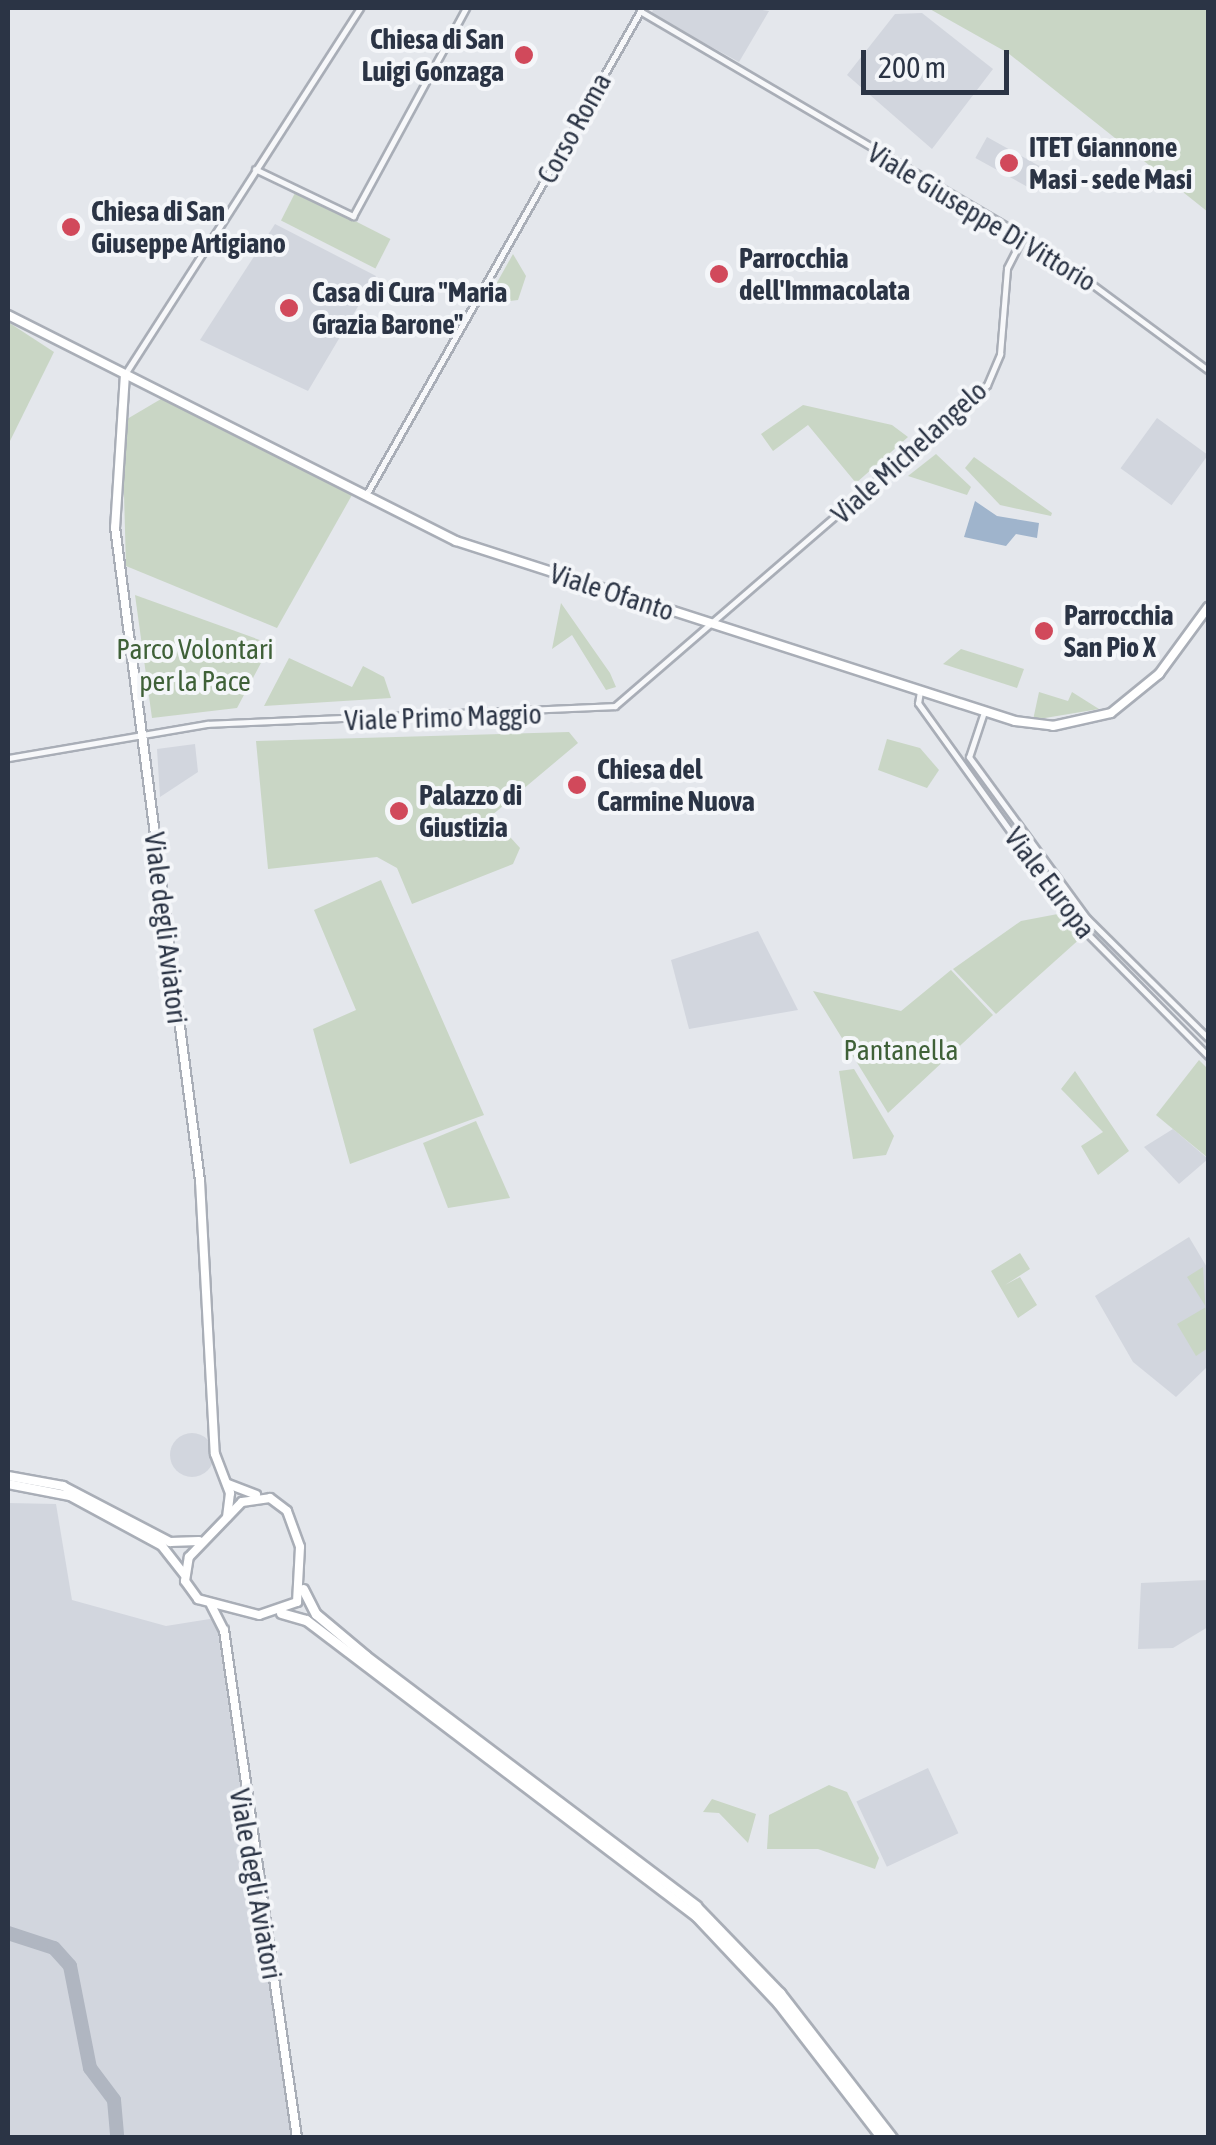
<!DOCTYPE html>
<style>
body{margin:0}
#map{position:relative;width:1216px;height:2145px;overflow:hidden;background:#e4e7ec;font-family:"Asap Condensed",sans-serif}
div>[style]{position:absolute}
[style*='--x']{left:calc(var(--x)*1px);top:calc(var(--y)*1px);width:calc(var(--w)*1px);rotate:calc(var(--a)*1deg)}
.built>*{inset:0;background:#d2d6de;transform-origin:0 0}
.round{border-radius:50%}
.green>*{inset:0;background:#c9d6c5;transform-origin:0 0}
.water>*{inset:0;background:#9fb4cc}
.taxiway>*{height:14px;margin:-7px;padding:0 7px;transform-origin:7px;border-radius:7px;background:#b0b6c1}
.roads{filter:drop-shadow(2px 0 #a9aeb7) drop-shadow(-2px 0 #a9aeb7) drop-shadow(0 2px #a9aeb7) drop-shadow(0 -2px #a9aeb7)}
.minor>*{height:5px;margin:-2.5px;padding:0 2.5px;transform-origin:2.5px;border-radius:2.5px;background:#f7f8fa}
.major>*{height:8px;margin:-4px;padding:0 4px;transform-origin:4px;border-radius:4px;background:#fff}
.highway>*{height:9px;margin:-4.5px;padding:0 4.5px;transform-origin:4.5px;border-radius:4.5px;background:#fff}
.dots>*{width:28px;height:28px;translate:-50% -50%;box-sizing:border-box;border:5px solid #f4f6f9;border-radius:50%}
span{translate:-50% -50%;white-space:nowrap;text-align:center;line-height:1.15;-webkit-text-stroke:8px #f4f6f9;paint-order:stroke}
.poi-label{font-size:28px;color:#2b3445;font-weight:700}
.right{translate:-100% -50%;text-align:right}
.left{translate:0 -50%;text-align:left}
.street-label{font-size:28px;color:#2b3445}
.park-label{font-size:28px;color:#3f6138}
.frame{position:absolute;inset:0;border:10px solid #2b3445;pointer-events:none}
.scale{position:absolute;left:861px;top:50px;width:148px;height:45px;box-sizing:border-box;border:5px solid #2b3445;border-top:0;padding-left:12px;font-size:30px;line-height:35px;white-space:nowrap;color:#2b3445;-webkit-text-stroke:8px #f4f6f9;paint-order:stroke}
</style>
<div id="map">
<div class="built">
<div style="clip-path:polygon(654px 8px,750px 8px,769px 11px,739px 62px,651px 14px)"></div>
<div style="clip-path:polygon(922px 13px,993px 69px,932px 149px,847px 75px,895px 14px)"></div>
<div style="left:987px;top:137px;width:65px;height:24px;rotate:29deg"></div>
<div style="clip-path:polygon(275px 224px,376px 276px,308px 391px,200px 340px)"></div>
<div style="left:1157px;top:418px;width:63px;height:62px;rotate:36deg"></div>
<div style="clip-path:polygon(195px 744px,198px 772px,160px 797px,157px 749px)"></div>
<div style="clip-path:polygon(758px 931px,798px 1010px,689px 1029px,671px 960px)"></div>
<div style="clip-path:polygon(1173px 1129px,1208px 1159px,1179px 1184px,1144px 1147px)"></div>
<div style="clip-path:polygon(1189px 1237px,1208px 1269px,1208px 1366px,1176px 1397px,1133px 1362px,1095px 1296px)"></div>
<div class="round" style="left:170px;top:1433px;width:44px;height:44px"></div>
<div style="clip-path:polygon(8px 1503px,56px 1504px,72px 1600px,166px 1626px,216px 1618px,291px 2137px,8px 2138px)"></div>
<div style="clip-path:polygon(1208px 1580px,1208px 1627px,1173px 1648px,1138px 1649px,1141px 1583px)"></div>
<div style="left:928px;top:1768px;width:72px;height:79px;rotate:65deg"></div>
</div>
<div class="green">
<div style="clip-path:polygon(928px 8px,1208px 8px,1208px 212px,1008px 53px)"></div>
<div style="left:296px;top:191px;width:106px;height:33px;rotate:27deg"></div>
<div style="clip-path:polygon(513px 254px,526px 276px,518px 300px,485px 304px)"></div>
<div style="clip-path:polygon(8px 322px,54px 352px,8px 445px)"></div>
<div style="clip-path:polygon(161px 399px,352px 495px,277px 628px,126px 566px,122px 422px)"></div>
<div style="clip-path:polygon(803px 405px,892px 425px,908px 437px,856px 483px,808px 425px,773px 451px,761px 434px)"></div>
<div style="clip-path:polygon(936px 454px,971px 487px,967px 495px,908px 476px)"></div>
<div style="clip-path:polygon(974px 457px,1052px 513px,1051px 516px,1000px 505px,965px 468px)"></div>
<div style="clip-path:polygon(135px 595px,271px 644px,237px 708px,152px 718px)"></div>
<div style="clip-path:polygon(561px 603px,610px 673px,616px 687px,606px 690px,572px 635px,552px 649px)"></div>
<div style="clip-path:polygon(961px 649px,1024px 669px,1017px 688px,943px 664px)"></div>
<div style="clip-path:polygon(289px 658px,352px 687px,363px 666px,384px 677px,391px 698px,264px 706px)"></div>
<div style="clip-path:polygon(1039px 692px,1068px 701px,1072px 692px,1099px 709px,1033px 720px)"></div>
<div style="clip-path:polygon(569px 732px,578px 743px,491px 816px,520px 848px,513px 864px,412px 904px,397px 868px,377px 857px,268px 869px,256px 741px)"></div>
<div style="clip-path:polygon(887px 739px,920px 748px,939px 770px,927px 788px,878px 770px)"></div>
<div style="clip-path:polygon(381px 880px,484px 1115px,350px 1164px,313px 1029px,356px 1010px,314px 910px)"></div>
<div style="clip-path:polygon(1063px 913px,1083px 936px,996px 1014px,953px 969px,1021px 921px)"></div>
<div style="clip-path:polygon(951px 970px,993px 1015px,888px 1113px,813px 991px,901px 1011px)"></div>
<div style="clip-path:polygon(1199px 1060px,1208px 1069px,1208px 1158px,1156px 1115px)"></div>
<div style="clip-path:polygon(854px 1069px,894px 1136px,886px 1155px,853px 1159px,839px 1071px)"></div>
<div style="clip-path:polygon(1075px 1071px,1129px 1151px,1098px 1175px,1081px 1146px,1103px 1132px,1061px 1089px)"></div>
<div style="clip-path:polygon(476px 1121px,510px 1198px,448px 1208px,423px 1143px)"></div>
<div style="clip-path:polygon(1020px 1253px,1030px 1269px,1005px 1285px,1020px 1277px,1037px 1305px,1018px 1318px,991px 1271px)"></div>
<div style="clip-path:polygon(1203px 1267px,1208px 1348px,1196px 1356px,1177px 1324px,1206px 1307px,1187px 1277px)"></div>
<div style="clip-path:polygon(829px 1785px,847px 1792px,879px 1858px,875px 1869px,818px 1849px,767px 1849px,769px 1815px)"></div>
<div style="clip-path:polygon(712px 1799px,756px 1814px,748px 1843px,719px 1813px,703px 1812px)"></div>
</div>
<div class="water">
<div style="clip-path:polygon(975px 501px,997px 516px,1039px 523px,1037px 538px,1016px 534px,1006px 546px,964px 537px)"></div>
</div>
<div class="taxiway">
<div style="--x:8;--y:1933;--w:48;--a:18.1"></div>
<div style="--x:54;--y:1948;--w:24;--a:48"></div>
<div style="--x:70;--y:1966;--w:104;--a:78.9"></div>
<div style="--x:90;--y:2068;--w:40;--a:53"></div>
<div style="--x:114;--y:2100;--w:38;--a:85"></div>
</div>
<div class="roads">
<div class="minor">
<div style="--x:640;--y:11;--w:463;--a:30.4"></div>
<div style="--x:1039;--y:245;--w:210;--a:36.5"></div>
<div style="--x:255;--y:169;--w:109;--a:25.6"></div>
<div style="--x:353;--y:216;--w:237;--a:-61.5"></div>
<div style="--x:125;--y:374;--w:435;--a:-57.3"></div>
<div style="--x:366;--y:495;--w:560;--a:-60.46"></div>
<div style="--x:920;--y:691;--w:12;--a:99"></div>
<div style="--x:918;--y:703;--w:267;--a:54.3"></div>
<div style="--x:1074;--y:920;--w:191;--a:45.4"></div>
<div style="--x:984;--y:712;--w:47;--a:108.4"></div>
<div style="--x:969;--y:757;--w:200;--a:53.8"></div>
<div style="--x:1087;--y:918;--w:170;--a:44.8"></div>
<div style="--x:8;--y:758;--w:202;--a:-9.7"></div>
<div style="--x:207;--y:724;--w:408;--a:-2.5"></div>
<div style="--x:615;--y:706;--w:491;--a:-40.8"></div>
<div style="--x:987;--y:385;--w:34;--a:-67"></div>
<div style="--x:1000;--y:354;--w:86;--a:-85.3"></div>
<div style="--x:1007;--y:268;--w:37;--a:-63"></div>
</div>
<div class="major">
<div style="--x:8;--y:315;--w:502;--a:26.77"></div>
<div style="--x:456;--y:541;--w:587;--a:17.85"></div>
<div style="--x:1015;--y:721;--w:38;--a:7"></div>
<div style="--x:1053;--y:726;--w:59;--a:-12.6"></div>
<div style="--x:1111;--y:713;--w:62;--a:-39.1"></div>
<div style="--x:1159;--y:674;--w:83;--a:-53.8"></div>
<div style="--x:125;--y:374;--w:153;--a:93.7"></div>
<div style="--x:115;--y:527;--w:660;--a:82.59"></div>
<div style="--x:200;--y:1181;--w:273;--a:86.9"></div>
<div style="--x:215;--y:1454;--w:42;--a:69"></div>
<div style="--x:230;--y:1493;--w:24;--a:97"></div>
<div style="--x:8;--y:1476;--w:56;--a:10.3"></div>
<div style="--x:63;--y:1486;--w:121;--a:27.6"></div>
<div style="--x:170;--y:1542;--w:29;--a:-2"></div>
<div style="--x:8;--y:1484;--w:63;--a:11"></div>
<div style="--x:70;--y:1496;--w:105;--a:28.5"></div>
<div style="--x:162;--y:1546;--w:36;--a:52"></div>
<div style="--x:228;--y:1484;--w:30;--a:21"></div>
<div style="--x:270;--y:1498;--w:21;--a:37"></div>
<div style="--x:287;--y:1511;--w:38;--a:70"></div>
<div style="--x:300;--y:1547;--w:55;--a:93.1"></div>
<div style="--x:297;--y:1602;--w:40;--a:161.1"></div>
<div style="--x:259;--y:1615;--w:63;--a:-165.3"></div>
<div style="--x:198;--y:1599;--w:22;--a:-126"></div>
<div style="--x:185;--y:1581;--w:24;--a:-81"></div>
<div style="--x:189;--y:1557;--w:76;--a:-46.1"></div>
<div style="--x:242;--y:1502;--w:28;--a:-8"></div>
<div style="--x:211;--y:1605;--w:28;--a:63"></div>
<div style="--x:224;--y:1630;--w:513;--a:81.82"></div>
</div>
<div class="highway">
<div style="--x:303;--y:1589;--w:28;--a:63"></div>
<div style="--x:316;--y:1614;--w:65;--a:40"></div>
<div style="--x:366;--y:1656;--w:414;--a:37.1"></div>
<div style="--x:696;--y:1906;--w:121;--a:46"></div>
<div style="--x:780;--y:1993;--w:183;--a:52.3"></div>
<div style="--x:281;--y:1613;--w:26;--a:16"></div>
<div style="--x:306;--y:1620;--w:490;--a:37.2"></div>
<div style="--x:696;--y:1916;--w:120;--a:46.7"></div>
<div style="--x:778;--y:2003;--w:170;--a:52.4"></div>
</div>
</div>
<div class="dots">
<div style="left:524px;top:55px;background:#d1495b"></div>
<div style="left:1009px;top:163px;background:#d1495b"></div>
<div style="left:71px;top:227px;background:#d1495b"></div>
<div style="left:719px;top:274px;background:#d1495b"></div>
<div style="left:289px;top:308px;background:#d1495b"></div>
<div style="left:1044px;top:631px;background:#d1495b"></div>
<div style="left:577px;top:785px;background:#d1495b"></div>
<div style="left:399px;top:811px;background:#d1495b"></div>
</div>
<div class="poi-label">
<span class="right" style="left:504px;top:55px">Chiesa di San<br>Luigi Gonzaga</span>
<span class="left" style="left:1029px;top:163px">ITET Giannone<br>Masi - sede Masi</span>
<span class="left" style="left:91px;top:227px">Chiesa di San<br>Giuseppe Artigiano</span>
<span class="left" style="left:739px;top:274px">Parrocchia<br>dell'Immacolata</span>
<span class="left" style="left:312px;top:308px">Casa di Cura "Maria<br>Grazia Barone"</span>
<span class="left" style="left:1064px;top:631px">Parrocchia<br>San Pio X</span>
<span class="left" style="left:597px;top:785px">Chiesa del<br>Carmine Nuova</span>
<span class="left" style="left:419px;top:811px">Palazzo di<br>Giustizia</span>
</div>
<div class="street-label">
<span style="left:574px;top:128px;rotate:-61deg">Corso Roma</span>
<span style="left:982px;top:217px;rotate:31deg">Viale Giuseppe Di Vittorio</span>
<span style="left:909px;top:452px;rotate:-42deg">Viale Michelangelo</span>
<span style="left:612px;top:592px;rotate:18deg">Viale Ofanto</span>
<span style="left:443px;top:717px;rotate:-2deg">Viale Primo Maggio</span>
<span style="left:1050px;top:883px;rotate:53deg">Viale Europa</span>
<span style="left:166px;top:928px;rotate:83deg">Viale degli Aviatori</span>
<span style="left:256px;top:1884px;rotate:80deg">Viale degli Aviatori</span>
</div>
<div class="park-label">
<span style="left:195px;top:665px">Parco Volontari<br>per la Pace</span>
<span style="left:901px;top:1050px">Pantanella</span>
</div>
<div class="frame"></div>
<div class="scale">200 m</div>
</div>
